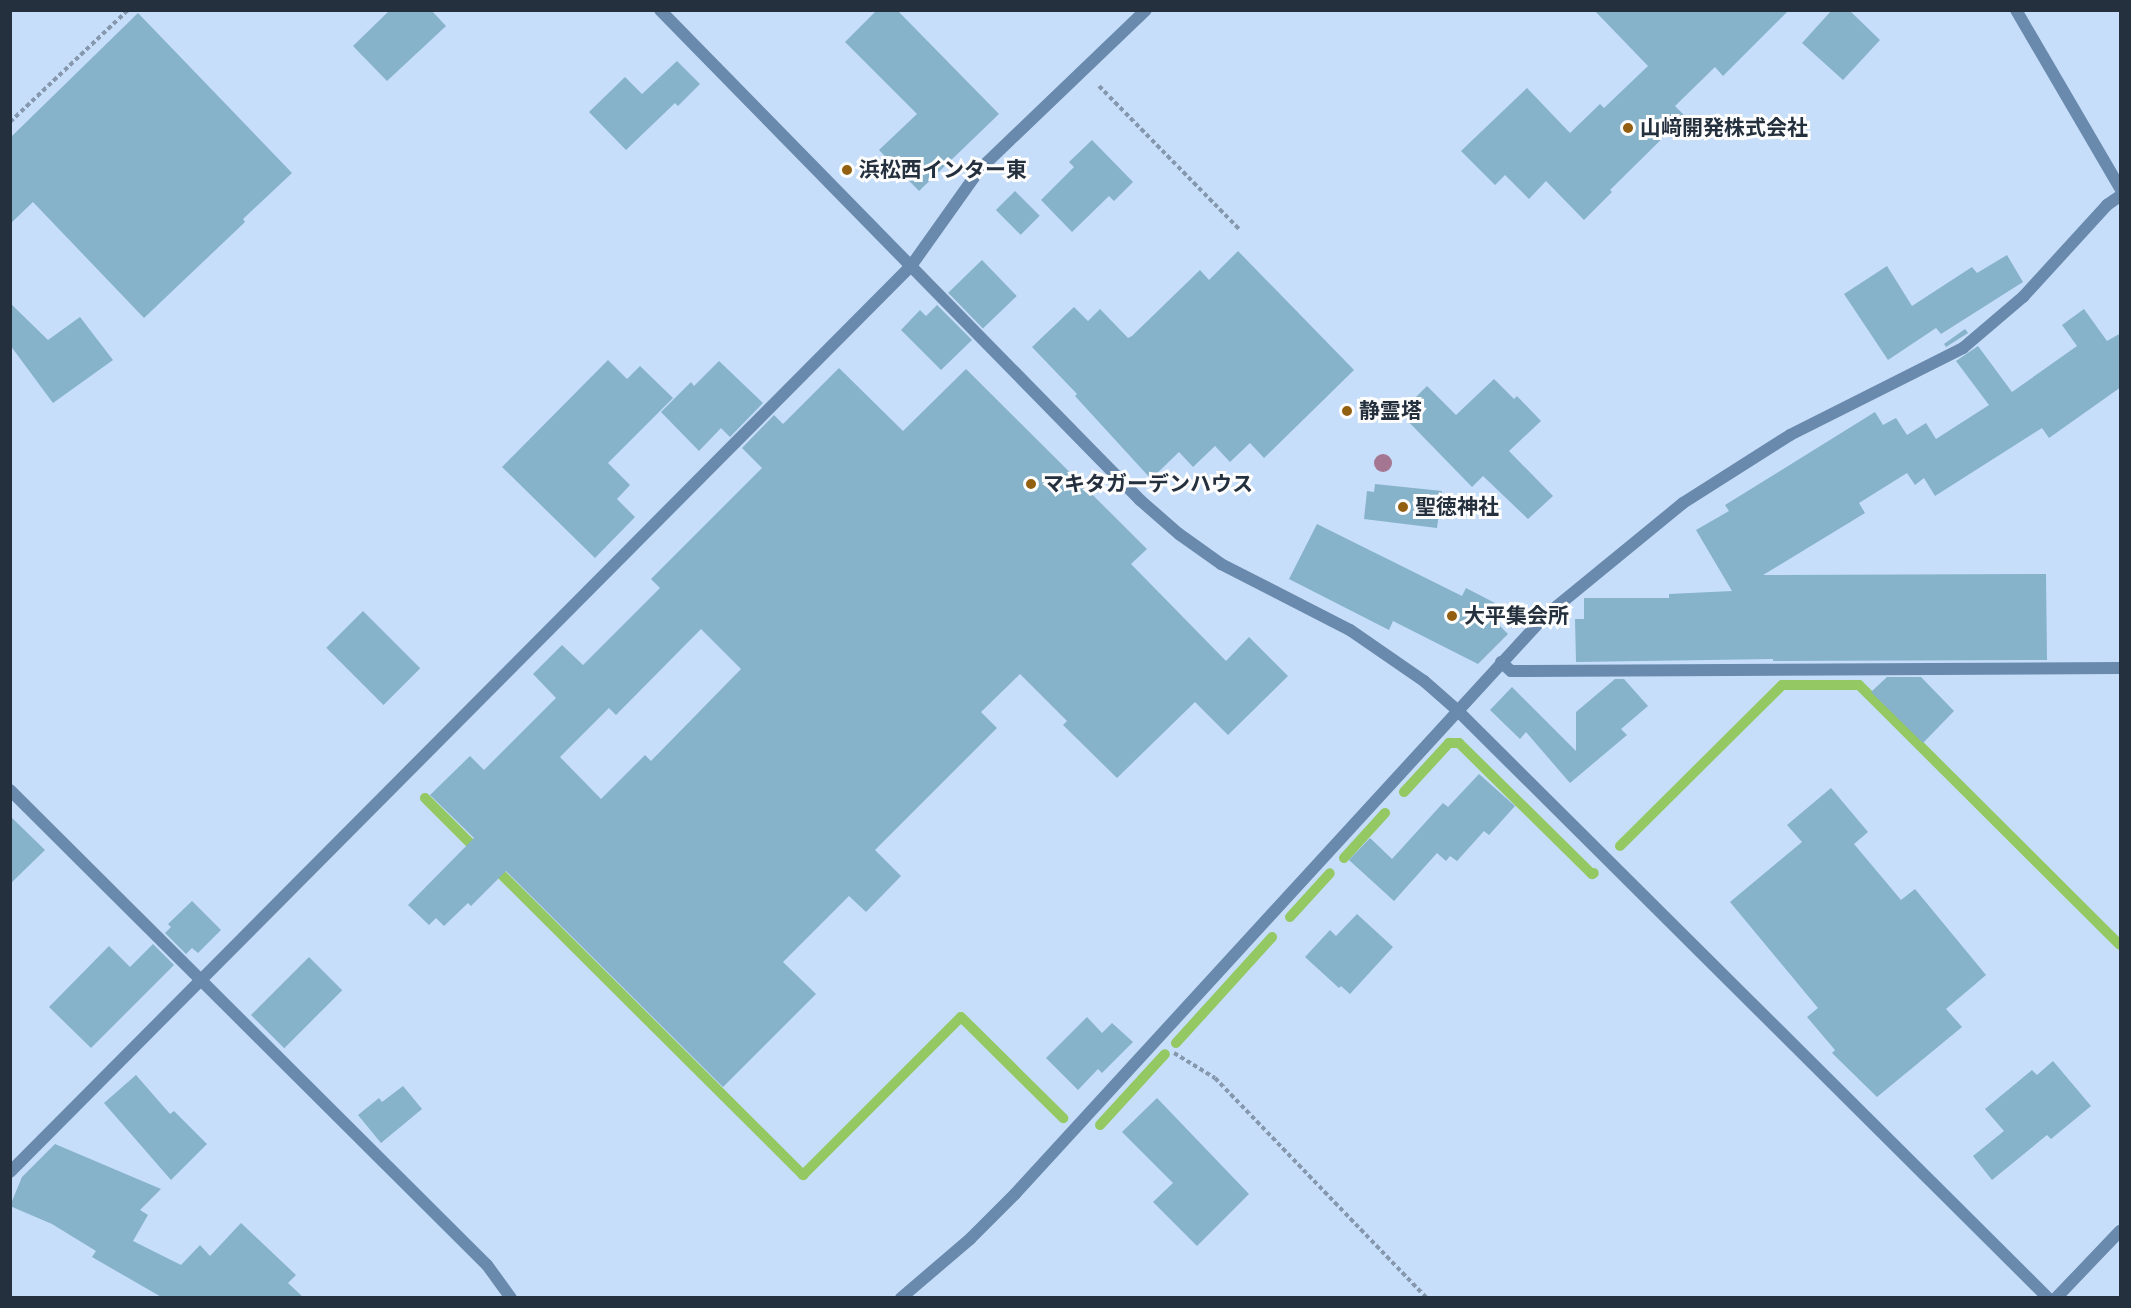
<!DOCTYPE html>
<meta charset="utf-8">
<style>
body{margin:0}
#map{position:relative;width:2131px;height:1308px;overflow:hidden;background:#c6defa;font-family:Rubik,"Noto Sans JP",sans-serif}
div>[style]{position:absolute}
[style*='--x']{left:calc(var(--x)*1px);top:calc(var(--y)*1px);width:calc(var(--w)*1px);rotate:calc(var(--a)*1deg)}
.stream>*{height:10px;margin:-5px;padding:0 5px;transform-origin:5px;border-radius:5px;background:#94c862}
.building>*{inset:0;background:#86b2ca;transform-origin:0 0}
.path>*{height:4px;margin-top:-2px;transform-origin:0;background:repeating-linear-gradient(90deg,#8598ae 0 4.5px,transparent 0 7.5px)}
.minor>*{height:12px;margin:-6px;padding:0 6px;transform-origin:6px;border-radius:6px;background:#6a8aad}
.tertiary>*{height:12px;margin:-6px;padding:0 6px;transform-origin:6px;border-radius:6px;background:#6a8aad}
.trees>*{width:18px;height:18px;margin:-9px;border-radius:50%;background:#a47691}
.dots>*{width:16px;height:16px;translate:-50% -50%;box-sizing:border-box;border:3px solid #fdfdfd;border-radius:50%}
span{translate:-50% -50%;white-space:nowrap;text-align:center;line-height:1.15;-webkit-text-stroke:6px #fdfdfd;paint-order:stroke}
.poi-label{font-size:21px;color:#24303d;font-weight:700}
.left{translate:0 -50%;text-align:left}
.frame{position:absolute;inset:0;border:12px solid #24303d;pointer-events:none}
</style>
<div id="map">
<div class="stream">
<div style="--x:1404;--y:792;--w:67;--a:-47.4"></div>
<div style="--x:1449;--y:743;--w:10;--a:0"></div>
<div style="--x:1459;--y:743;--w:187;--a:44.6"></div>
<div style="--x:1592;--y:874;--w:2;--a:-27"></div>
<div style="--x:425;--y:798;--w:75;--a:45"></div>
<div style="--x:1620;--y:846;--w:228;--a:-44.8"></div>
<div style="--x:1782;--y:685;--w:77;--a:0"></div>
<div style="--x:1859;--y:685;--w:368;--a:44.9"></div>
<div style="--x:1344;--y:858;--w:61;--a:-47.7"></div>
<div style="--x:493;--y:866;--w:438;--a:44.9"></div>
<div style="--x:803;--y:1175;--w:223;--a:-45"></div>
<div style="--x:961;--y:1017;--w:144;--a:44.7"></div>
<div style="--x:1290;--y:917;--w:59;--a:-47.7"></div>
<div style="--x:1176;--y:1043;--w:143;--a:-47.8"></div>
<div style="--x:1100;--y:1125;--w:96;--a:-47.5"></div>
</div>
<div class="building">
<div style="clip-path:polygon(390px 10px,431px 10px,446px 26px,387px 81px,353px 46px)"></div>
<div style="clip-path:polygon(877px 10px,897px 10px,999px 114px,919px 191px,879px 150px,917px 114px,845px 42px)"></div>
<div style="clip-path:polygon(1594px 10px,1789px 10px,1723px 76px,1715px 67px,1675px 106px,1685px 116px,1610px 190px,1612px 192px,1584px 220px,1546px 181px,1529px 199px,1505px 175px,1495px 185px,1461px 151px,1527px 88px,1570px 133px,1600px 104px,1604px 108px,1648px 66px)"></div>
<div style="clip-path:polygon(1832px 10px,1849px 10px,1880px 40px,1843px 80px,1802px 43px)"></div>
<div style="clip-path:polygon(138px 13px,292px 173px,243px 219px,245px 222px,144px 318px,33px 202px,10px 224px,10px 138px)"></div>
<div style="clip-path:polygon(677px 61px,700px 84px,678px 106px,675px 103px,626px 150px,589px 112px,625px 77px,642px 94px)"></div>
<div style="clip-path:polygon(1092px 140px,1133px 182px,1114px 201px,1109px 196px,1072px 232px,1041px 200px,1074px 167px,1069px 162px)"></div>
<div style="left:1015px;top:191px;width:35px;height:27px;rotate:45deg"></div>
<div style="clip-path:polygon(1238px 251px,1354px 370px,1264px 458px,1250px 443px,1230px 462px,1215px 446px,1193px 467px,1179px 452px,1151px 479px,1075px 396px,1077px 394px,1032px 347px,1074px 307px,1088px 321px,1100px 309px,1128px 338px,1132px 336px,1200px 270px,1209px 280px)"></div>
<div style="clip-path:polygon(2007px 255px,2023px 282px,1941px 334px,1936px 328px,1888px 360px,1844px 294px,1887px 266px,1912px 306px,1972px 267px,1977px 273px)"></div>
<div style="left:982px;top:260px;width:50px;height:47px;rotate:46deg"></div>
<div style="clip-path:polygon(10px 303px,48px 340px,80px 317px,113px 360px,53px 403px,10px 345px)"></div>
<div style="clip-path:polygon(937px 305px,972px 340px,941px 370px,901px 330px,920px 310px,926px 316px)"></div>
<div style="clip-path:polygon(2084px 309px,2107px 341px,2121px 333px,2121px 387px,2049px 438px,2042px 428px,1935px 496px,1924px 478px,1915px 485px,1907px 473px,1859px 503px,1865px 513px,1763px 575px,2046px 574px,2047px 660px,1773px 661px,1773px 659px,1576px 662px,1575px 619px,1584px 619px,1584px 598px,1669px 598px,1669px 594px,1732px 591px,1696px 530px,1729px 511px,1725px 505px,1875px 412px,1883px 425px,1896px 418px,1907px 435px,1926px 423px,1936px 439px,1989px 405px,1956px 361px,1978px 346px,2012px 392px,2077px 346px,2062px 325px)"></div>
<div style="clip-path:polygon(1965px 329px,1968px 333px,1946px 347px,1944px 344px)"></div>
<div style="clip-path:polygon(608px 360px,627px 379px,640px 366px,673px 398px,608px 463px,630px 485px,617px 499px,635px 517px,595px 558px,502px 467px)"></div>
<div style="clip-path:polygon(719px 361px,763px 403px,730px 437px,721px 428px,699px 451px,661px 412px,691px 382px,694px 386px)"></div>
<div style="clip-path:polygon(evenodd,839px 368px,903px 431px,966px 369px,1147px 549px,1131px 564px,1226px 661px,1249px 637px,1288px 676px,1228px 735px,1195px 702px,1117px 778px,1063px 725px,1067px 721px,1020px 674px,981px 712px,997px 728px,875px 850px,901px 876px,866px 912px,849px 896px,783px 962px,816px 994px,723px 1087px,506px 871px,471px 906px,468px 903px,444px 926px,436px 918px,429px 925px,408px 905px,474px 838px,430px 795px,470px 756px,484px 770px,556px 698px,533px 674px,562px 645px,583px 665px,660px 588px,651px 579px,762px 468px,742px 448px,774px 415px,783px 424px,839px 368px,701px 629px,741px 669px,651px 761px,645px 755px,601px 799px,560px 757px,609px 708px,616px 715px,701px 629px)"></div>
<div style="clip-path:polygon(1494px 379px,1514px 399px,1517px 396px,1541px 421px,1509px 451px,1553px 496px,1528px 519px,1483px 476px,1472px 487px,1400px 413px,1427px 386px,1456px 415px)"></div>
<div style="clip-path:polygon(1375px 484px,1442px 491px,1437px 528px,1364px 519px,1367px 491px,1374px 492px)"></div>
<div style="clip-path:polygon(1317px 524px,1462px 596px,1466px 588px,1495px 603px,1489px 615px,1508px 634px,1478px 664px,1393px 621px,1389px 630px,1289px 579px)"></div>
<div style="left:363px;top:611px;width:81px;height:52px;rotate:45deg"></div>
<div style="clip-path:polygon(1887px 677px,1921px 677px,1954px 711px,1923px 743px,1871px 692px)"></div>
<div style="clip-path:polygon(1615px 679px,1624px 679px,1648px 706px,1621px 729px,1627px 735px,1570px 783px,1526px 732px,1520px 739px,1490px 710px,1512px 687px,1576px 751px,1576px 712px)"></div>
<div style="clip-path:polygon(1479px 774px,1515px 806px,1489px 835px,1484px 831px,1457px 861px,1450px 856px,1446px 861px,1437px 853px,1394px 901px,1349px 860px,1370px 838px,1392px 859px,1443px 803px,1448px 807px)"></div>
<div style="clip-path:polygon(1831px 788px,1868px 832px,1854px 844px,1901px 900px,1915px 889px,1986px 975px,1946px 1009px,1962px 1027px,1877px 1097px,1832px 1053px,1835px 1050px,1807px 1017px,1818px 1008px,1730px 902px,1802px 842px,1787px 825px)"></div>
<div style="clip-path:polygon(10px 816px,45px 850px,10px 884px)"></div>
<div style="clip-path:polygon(192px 901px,221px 930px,198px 953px,192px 948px,186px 954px,165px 933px,171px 927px,168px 924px)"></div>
<div style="clip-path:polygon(1357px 914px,1393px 947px,1350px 994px,1341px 986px,1339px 988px,1305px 957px,1330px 930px,1336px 936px)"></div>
<div style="clip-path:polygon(153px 944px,174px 965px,91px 1048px,49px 1007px,109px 946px,130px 967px)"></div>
<div style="left:309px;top:957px;width:47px;height:82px;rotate:45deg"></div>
<div style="clip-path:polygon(1087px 1017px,1102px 1033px,1112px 1023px,1133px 1042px,1102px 1073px,1098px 1069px,1078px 1090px,1046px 1058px)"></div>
<div style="clip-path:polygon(2053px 1061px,2091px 1106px,2051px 1139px,2047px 1135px,1992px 1180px,1973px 1156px,2004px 1131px,1985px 1109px,2032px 1070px,2037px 1075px)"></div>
<div style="clip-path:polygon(136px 1075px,170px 1114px,174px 1111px,207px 1144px,171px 1180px,104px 1103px)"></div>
<div style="clip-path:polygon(403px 1086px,422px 1109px,381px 1143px,358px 1115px,379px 1098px,382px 1102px)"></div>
<div style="clip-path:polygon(1157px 1098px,1249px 1194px,1197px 1246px,1153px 1202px,1173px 1183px,1122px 1132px)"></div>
<div style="clip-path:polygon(55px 1144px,161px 1189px,140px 1210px,148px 1215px,133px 1241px,181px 1265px,200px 1245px,210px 1256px,241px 1223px,296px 1275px,288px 1283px,304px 1298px,163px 1298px,92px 1257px,96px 1251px,52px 1224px,10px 1206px,22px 1177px)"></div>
</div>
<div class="path">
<div style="--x:1099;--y:86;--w:200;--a:45.6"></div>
<div style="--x:10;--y:122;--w:163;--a:-43.5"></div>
<div style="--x:1174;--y:1053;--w:48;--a:31.4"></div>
<div style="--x:1215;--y:1078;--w:306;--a:46.1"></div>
</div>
<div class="minor">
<div style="--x:2016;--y:10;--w:206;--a:59.7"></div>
<div style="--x:1501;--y:662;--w:13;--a:42"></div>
<div style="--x:1511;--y:671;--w:609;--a:-0.28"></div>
<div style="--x:10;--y:790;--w:673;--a:44.88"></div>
<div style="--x:487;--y:1265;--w:41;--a:54"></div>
<div style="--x:10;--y:1172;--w:1278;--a:-45.16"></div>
<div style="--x:911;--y:266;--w:119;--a:-54.6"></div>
<div style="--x:980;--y:169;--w:230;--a:-43.8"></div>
<div style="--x:901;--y:1298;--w:91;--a:-40.5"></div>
<div style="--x:970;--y:1239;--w:64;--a:-45"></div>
<div style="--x:1015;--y:1194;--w:784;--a:-47.48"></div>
<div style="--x:1545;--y:616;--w:178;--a:-39.3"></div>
<div style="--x:1683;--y:503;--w:127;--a:-32.4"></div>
<div style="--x:1790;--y:435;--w:194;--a:-26.7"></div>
<div style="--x:1963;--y:348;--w:79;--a:-40.4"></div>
<div style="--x:2023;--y:297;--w:125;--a:-47.6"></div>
<div style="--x:2107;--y:205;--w:16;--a:-35"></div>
<div style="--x:2056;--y:1298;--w:93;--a:-46.3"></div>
</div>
<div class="tertiary">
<div style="--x:660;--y:10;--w:686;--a:45.59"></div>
<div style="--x:1140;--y:500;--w:52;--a:41.1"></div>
<div style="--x:1179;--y:534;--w:52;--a:35.5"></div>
<div style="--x:1221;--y:564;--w:145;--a:27.1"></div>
<div style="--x:1350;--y:630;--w:90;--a:34.6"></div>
<div style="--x:1424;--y:681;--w:44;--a:41.3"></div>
<div style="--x:1457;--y:710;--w:834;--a:44.85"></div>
</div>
<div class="trees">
<div style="left:1383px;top:463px"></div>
</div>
<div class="dots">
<div style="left:1628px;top:128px;background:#936011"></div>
<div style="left:847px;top:170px;background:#936011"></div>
<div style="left:1347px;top:411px;background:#936011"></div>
<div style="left:1031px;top:484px;background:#936011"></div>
<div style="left:1403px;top:507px;background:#936011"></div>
<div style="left:1452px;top:616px;background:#936011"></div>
</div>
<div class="poi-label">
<span class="left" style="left:1640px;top:128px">山﨑開発株式会社</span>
<span class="left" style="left:859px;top:170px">浜松西インター東</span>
<span class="left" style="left:1359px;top:411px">静霊塔</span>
<span class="left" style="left:1043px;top:484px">マキタガーデンハウス</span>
<span class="left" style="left:1415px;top:507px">聖徳神社</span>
<span class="left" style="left:1464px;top:616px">大平集会所</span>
</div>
<div class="frame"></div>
</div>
